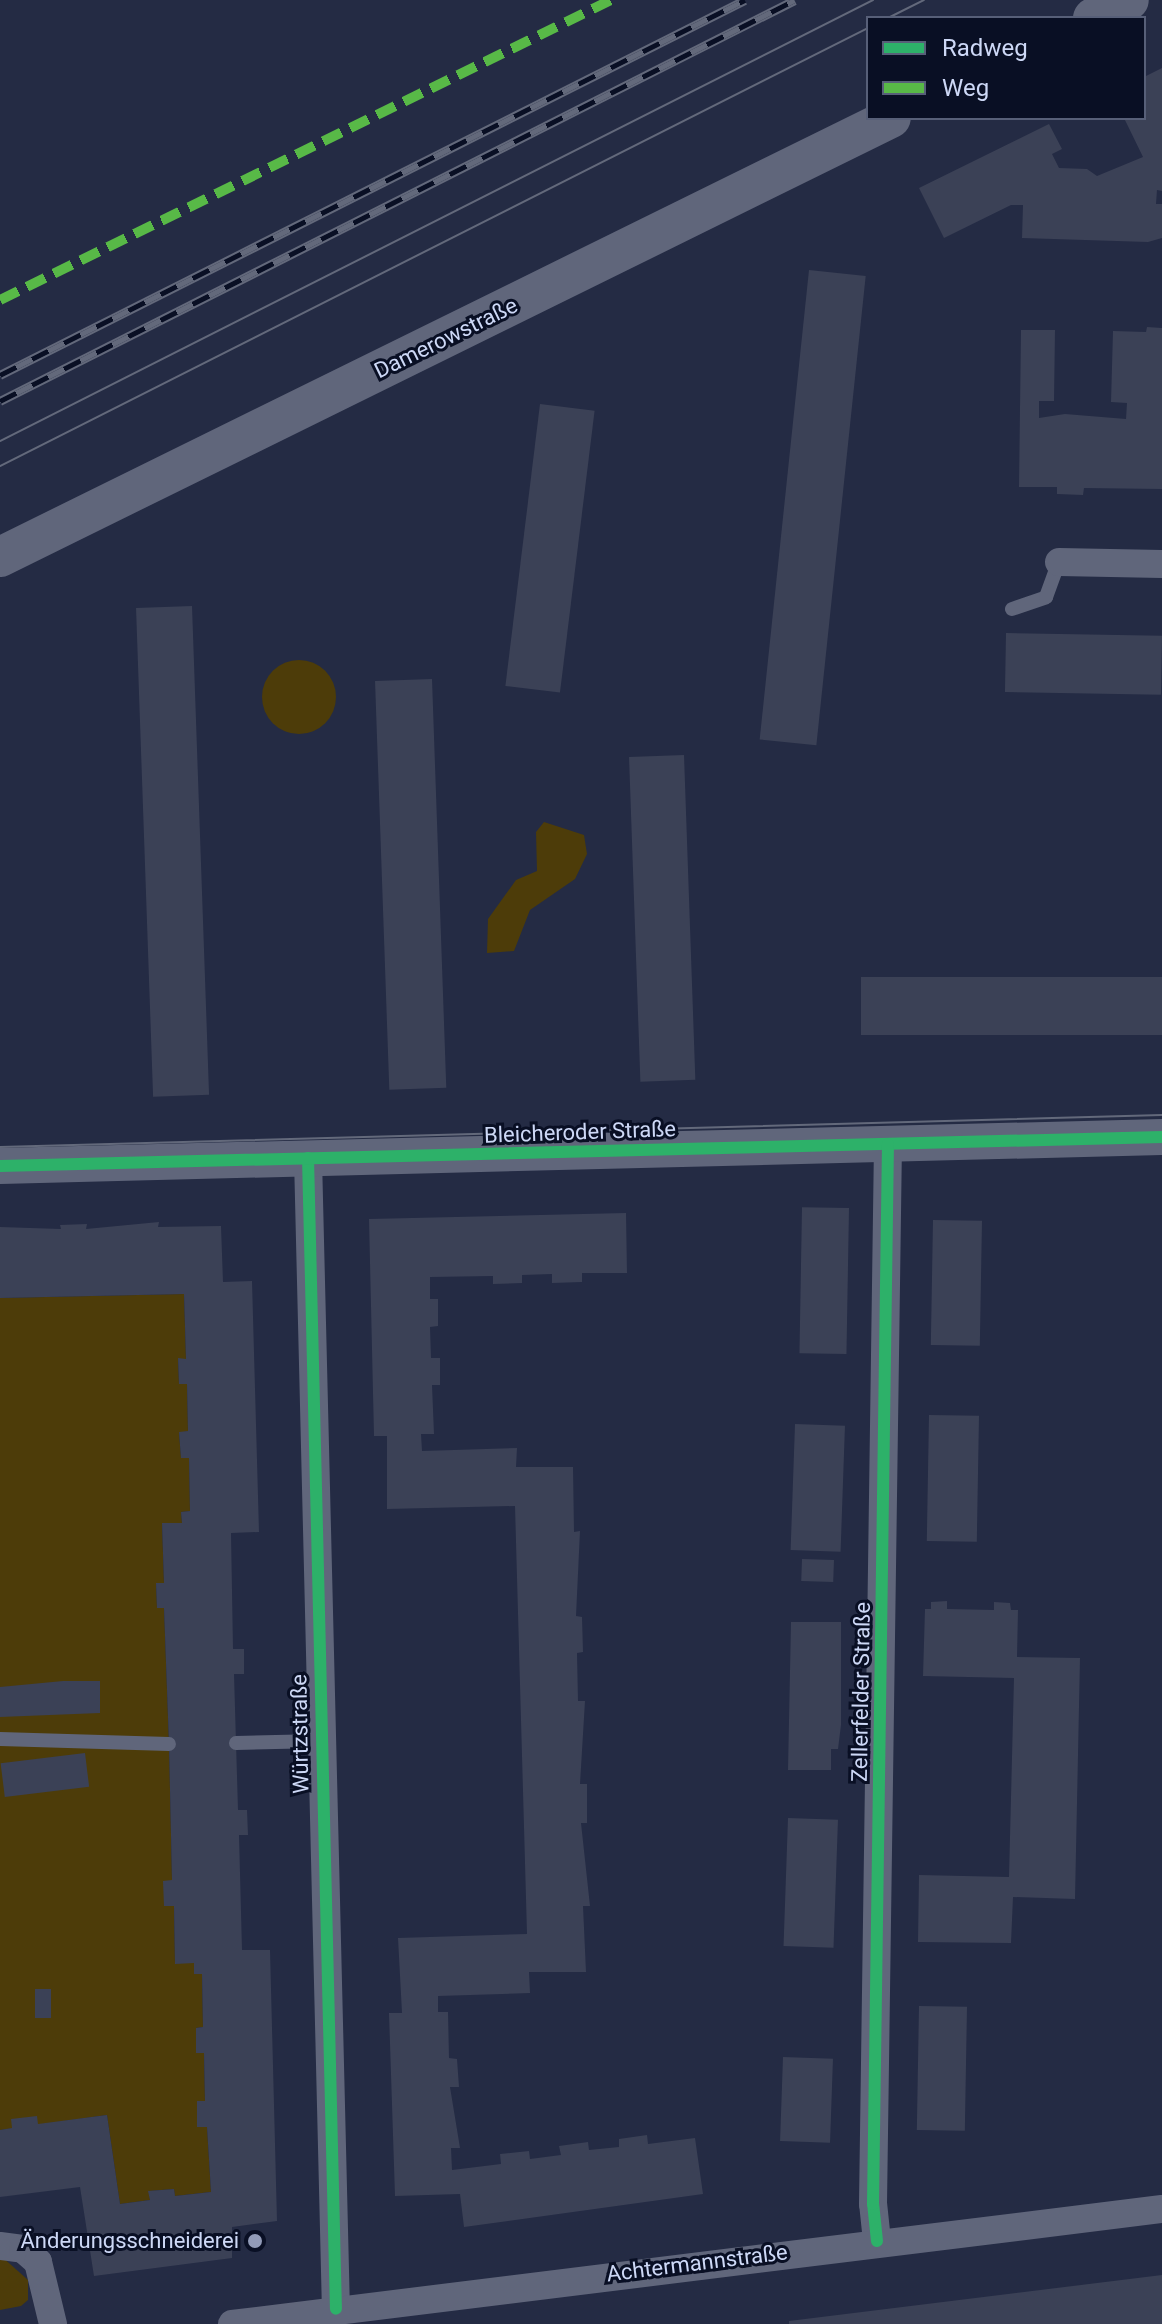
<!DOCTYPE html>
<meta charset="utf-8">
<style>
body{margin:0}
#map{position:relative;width:1162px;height:2324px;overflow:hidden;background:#242b44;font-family:Roboto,sans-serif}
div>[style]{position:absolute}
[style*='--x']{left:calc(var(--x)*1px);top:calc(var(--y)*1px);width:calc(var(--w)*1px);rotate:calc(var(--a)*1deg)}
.green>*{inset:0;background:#4d3c09}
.round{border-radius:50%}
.building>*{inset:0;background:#3b4156;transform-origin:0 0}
.service>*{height:14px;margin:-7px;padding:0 7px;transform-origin:7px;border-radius:7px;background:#60667b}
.minor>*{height:28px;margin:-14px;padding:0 14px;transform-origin:14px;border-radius:14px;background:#60667b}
.tertiary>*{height:36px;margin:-18px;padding:0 18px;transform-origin:18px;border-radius:18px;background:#60667b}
.secondary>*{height:40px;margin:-20px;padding:0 20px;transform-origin:20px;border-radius:20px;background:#60667b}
.tram>*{height:2px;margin:-1px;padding:0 1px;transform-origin:1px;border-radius:1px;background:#63697b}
.rail>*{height:9px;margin-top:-4.5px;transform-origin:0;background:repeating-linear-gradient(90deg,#090f24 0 18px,#63697b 0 36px);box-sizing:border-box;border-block:2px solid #63697b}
.quiet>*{height:10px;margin-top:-5px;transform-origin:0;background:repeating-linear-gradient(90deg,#58b947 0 20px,transparent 0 30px)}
.cycleway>*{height:12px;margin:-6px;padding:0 6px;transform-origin:6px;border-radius:6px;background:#2db169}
.dots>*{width:22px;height:22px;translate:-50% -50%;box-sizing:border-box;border:4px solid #090f24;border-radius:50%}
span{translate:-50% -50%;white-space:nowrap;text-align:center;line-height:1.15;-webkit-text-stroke:6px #090f24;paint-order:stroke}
.street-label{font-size:22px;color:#cdd8f6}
.poi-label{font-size:22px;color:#cdd8f6}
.right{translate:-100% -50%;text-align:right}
.legend{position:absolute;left:866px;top:16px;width:280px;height:104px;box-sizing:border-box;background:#090f24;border:2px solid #575f78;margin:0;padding:10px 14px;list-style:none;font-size:24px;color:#cdd8f6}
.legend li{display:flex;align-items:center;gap:16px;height:40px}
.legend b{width:40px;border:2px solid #575f78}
</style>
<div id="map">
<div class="green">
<div class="round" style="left:262px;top:660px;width:74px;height:74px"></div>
<div style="clip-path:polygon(544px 822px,584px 835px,587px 854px,575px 879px,530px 910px,514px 951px,487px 953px,488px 919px,516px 880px,537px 871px,536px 832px)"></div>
<div style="clip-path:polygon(184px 1294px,186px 1359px,178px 1359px,179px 1384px,187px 1384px,188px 1431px,179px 1433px,181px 1457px,189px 1458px,190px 1511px,181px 1512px,182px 1523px,162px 1523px,164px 1583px,156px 1583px,157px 1608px,164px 1608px,169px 1744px,172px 1880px,164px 1905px,174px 1906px,175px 1963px,194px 1963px,194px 1974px,202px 1974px,203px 2027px,196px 2028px,197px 2053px,204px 2053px,205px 2101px,197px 2101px,207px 2127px,211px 2192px,175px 2196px,174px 2189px,149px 2191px,150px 2200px,120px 2204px,107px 2115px,0 2130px,0 1298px)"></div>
<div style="clip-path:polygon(0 2255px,28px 2280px,28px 2300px,21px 2306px,0 2310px)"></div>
</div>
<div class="building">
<div style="clip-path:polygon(1162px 68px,1162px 191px,1157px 190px,1156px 204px,1162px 204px,1162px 238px,1148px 242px,1022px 238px,1023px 205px,1011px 205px,944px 238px,919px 188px,1049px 124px,1062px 149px,1052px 154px,1059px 168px,1087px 169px,1097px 176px,1143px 157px,1124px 118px,1144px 118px,1144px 77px)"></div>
<div style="left:809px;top:270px;width:57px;height:472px;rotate:6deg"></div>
<div style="clip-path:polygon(1147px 327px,1162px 328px,1162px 489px,1084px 488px,1083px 495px,1057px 494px,1057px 487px,1019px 487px,1021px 330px,1055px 330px,1054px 401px,1039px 401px,1039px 418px,1065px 414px,1126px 419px,1127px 403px,1111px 402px,1113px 331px,1146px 332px)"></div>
<div style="left:540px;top:404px;width:55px;height:284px;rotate:7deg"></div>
<div style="left:192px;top:606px;width:489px;height:56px;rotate:88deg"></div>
<div style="left:1006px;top:633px;width:156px;height:59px;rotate:1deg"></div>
<div style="left:432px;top:679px;width:409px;height:57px;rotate:88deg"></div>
<div style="left:684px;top:755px;width:325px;height:55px;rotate:88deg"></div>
<div style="left:1162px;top:977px;width:58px;height:301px;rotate:90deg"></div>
<div style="left:849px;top:1208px;width:146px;height:47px;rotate:91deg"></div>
<div style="clip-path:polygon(626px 1213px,627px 1273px,582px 1273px,582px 1282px,552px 1283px,552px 1274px,522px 1275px,522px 1283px,493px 1284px,493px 1276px,430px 1277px,430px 1299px,438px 1299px,438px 1326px,430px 1327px,431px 1358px,440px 1358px,440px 1385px,432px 1385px,434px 1434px,421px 1434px,422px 1451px,517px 1448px,516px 1467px,573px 1467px,574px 1532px,580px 1531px,576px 1616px,582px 1617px,583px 1652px,577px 1653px,578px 1701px,585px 1701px,580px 1784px,587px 1784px,587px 1823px,581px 1823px,590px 1906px,583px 1906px,586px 1972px,529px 1972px,530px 1993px,438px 1996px,438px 2012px,448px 2012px,449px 2058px,457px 2059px,459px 2087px,450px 2087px,460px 2148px,451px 2148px,452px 2170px,501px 2164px,500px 2154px,529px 2151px,530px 2159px,561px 2155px,559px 2146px,588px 2142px,589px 2150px,619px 2147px,619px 2139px,647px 2135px,648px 2144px,695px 2138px,703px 2194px,464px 2227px,460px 2194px,395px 2196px,389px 2013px,402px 2013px,398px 1938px,527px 1934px,515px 1506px,387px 1509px,387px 1436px,374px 1436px,369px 1219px)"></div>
<div style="left:933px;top:1220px;width:49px;height:125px;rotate:1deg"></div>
<div style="clip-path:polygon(159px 1222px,158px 1227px,221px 1226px,223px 1282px,252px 1281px,259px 1532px,231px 1533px,233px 1649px,244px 1649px,244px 1674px,234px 1674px,238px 1810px,247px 1810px,248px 1835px,239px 1835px,242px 1950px,270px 1950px,277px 2221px,232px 2227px,232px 2258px,94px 2276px,80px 2187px,0 2197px,0 2130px,12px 2128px,11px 2119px,37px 2116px,38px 2124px,107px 2115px,120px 2204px,150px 2200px,148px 2191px,174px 2189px,175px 2196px,211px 2192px,207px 2127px,197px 2127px,197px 2101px,205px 2101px,204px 2053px,196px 2053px,196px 2028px,203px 2027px,202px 1974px,194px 1974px,194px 1963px,175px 1964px,174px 1906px,164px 1906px,163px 1881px,172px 1880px,169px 1744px,164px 1608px,157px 1608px,156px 1583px,164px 1583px,162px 1523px,182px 1523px,181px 1512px,190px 1511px,189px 1458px,181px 1458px,179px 1432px,188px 1431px,187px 1384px,179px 1384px,178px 1358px,186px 1359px,184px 1294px,0 1298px,0 1227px,61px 1229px,60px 1225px,87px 1224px,86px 1229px)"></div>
<div style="left:929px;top:1415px;width:50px;height:126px;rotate:1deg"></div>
<div style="left:795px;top:1424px;width:50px;height:126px;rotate:2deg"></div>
<div style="left:802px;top:1559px;width:32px;height:22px;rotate:2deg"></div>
<div style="clip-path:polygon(947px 1601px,947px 1609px,994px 1610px,994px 1602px,1010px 1603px,1011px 1610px,1018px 1610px,1017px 1657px,1080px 1658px,1075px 1899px,1013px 1897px,1011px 1943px,918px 1942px,919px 1875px,1009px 1877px,1014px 1678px,923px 1676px,925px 1609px,931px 1609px,931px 1602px)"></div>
<div style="clip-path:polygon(791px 1622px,841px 1622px,841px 1725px,838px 1749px,831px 1749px,831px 1770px,788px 1770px)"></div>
<div style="clip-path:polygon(63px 1681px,100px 1681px,100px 1713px,0 1717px,0 1687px)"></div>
<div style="left:85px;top:1753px;width:34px;height:85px;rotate:83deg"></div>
<div style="left:788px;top:1818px;width:50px;height:128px;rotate:2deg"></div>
<div style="left:35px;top:1989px;width:16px;height:29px"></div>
<div style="left:919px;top:2006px;width:48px;height:124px;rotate:1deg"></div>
<div style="left:783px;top:2057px;width:50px;height:84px;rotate:2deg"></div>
<div style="clip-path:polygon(1162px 2275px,1162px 2324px,789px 2324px,789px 2321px)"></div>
</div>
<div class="service">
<div style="--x:1012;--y:609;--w:36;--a:-19"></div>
<div style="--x:1046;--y:597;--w:37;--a:-70"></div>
<div style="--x:0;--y:1739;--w:169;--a:1.7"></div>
<div style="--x:236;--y:1743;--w:84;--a:-1.4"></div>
</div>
<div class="minor">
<div style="--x:1059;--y:562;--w:103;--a:1.1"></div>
<div style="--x:308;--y:1158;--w:1151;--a:88.61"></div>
<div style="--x:877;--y:2241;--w:37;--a:-96"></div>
<div style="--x:873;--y:2204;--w:1060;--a:-89.19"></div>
<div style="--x:0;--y:2246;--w:23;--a:7"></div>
<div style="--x:23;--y:2249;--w:20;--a:41"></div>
<div style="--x:38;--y:2262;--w:64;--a:76.4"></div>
<div style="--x:232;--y:2324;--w:937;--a:-7.05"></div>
</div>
<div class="tertiary">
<div style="--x:0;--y:1166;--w:1162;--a:-1.43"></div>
</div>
<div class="secondary">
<div style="--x:1093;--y:18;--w:40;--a:-26.6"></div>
<div style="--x:0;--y:557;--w:993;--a:-26.23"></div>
</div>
<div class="tram">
<div style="--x:888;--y:18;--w:40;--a:-26.6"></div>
<div style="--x:0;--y:441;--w:978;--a:-26.8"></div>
<div style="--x:0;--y:466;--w:972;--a:-26.78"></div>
<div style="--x:0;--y:1147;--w:1162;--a:-1.58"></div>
<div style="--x:0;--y:1163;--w:1162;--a:-1.43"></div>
</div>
<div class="rail">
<div style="--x:0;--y:375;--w:834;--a:-26.72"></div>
<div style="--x:0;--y:401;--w:890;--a:-26.77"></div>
</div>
<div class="quiet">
<div style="--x:0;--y:300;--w:681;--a:-26.15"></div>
</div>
<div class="cycleway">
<div style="--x:308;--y:1158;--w:1151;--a:88.61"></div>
<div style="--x:0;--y:1166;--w:1162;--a:-1.43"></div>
<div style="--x:877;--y:2241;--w:37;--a:-96"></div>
<div style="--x:873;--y:2204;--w:1060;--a:-89.19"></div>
</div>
<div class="dots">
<div style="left:255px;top:2241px;background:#929bb8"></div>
</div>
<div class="street-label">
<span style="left:446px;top:338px;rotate:-26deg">Damerowstraße</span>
<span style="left:580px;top:1132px;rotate:-2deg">Bleicheroder Straße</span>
<span style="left:861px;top:1692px;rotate:-89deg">Zellerfelder Straße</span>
<span style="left:300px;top:1734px;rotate:-91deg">Würtzstraße</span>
<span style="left:697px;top:2263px;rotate:-7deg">Achtermannstraße</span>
</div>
<div class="poi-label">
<span class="right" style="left:239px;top:2241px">Änderungsschneiderei</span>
</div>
<ul class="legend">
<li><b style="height:10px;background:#2db169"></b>Radweg</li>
<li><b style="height:10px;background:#58b947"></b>Weg</li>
</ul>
</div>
